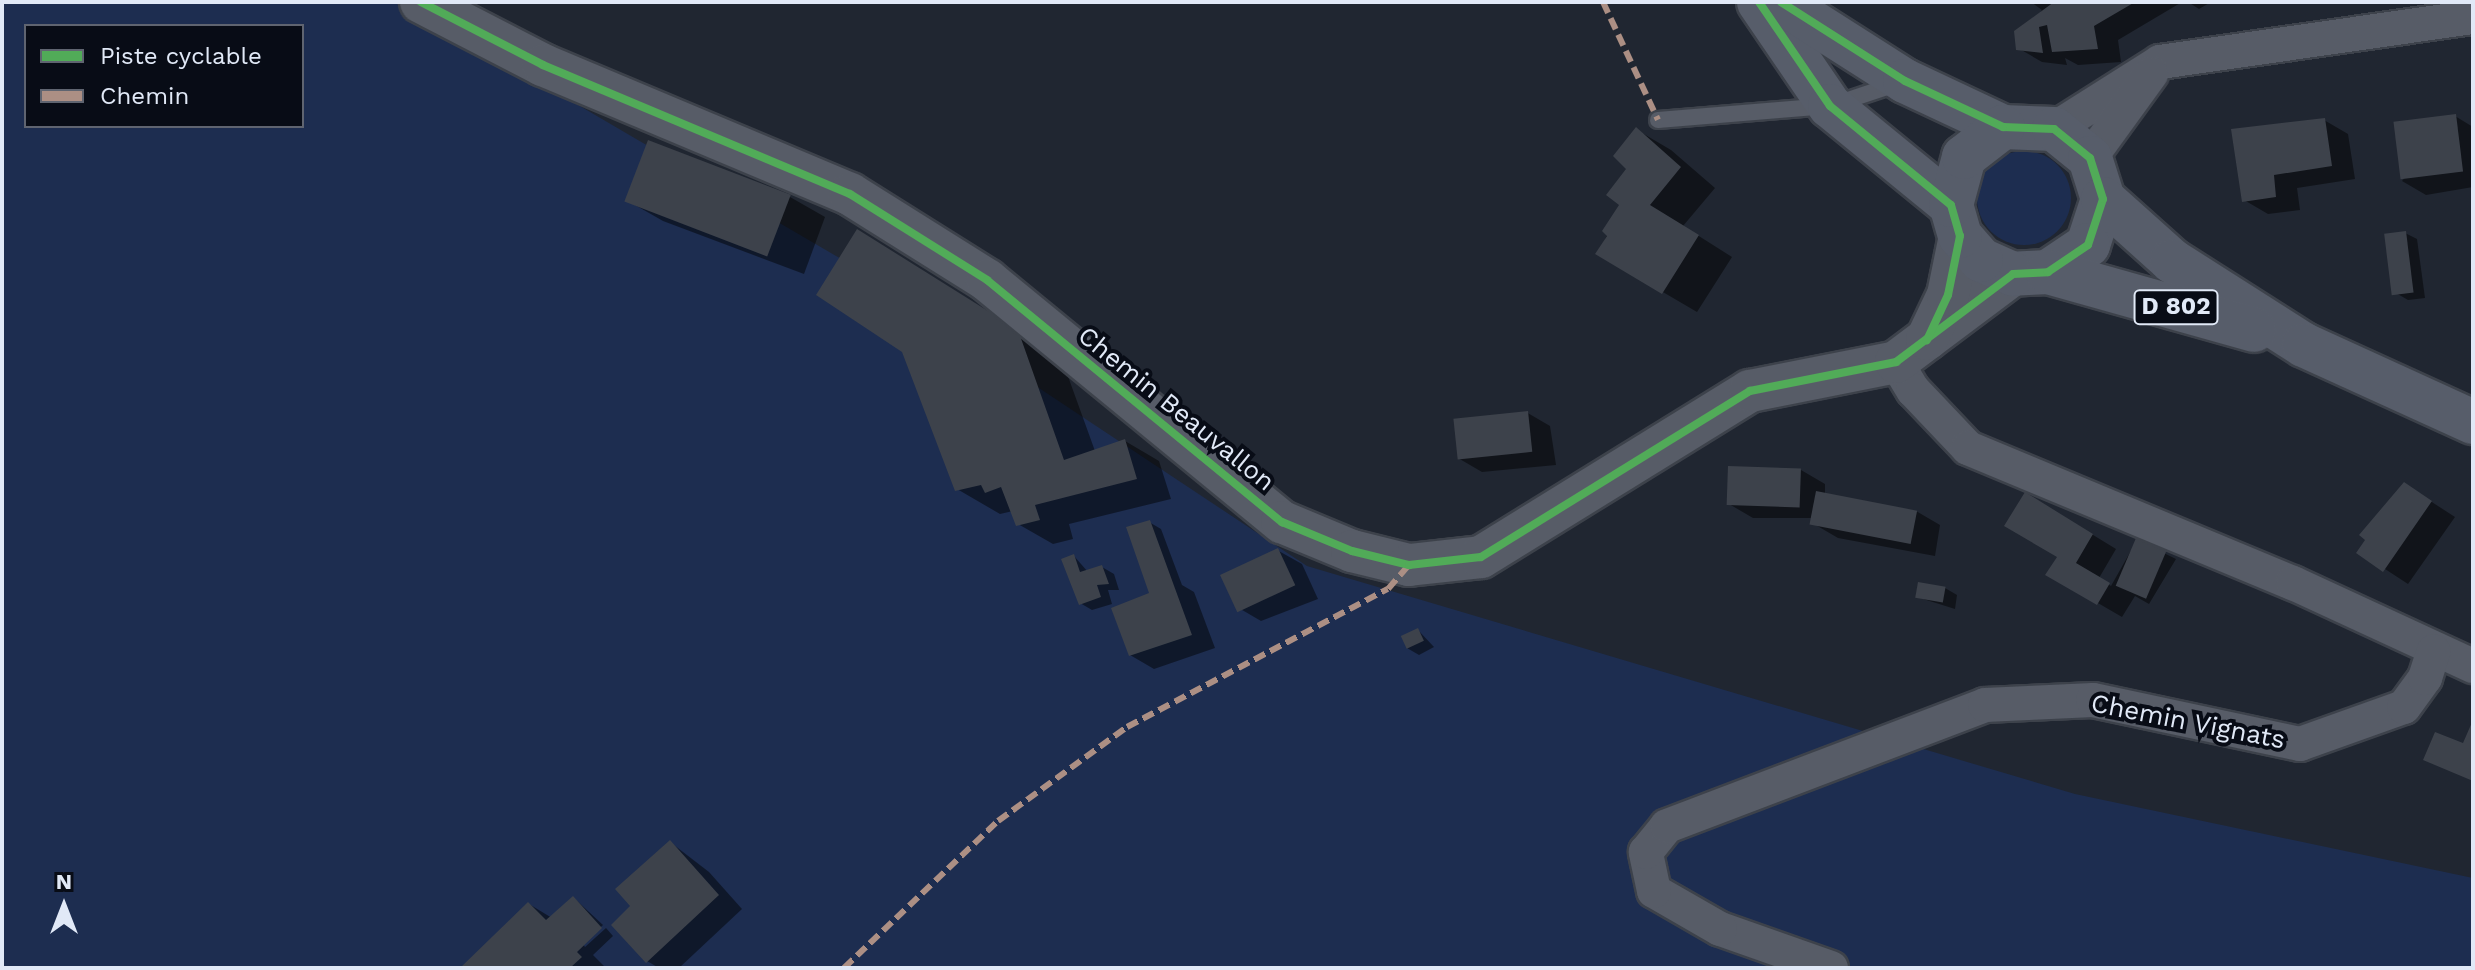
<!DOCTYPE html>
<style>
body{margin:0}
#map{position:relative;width:2475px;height:970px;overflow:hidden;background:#202631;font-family:"Work Sans",sans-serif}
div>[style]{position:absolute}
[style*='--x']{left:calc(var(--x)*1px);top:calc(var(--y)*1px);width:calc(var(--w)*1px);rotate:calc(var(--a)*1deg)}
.green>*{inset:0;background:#1d2d50}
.round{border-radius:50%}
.shadow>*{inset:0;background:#0007}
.building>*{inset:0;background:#3d424b;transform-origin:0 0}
.roads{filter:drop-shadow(2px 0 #3d424b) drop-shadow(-2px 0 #3d424b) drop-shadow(0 2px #3d424b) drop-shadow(0 -2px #3d424b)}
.service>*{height:16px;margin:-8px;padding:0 8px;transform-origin:8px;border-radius:8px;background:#575c67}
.minor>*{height:34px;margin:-17px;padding:0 17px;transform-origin:17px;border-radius:17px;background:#575c67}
.tertiary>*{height:42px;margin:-21px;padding:0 21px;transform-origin:21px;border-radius:21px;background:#575c67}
.primary>*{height:44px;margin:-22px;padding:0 22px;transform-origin:22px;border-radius:22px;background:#575d6a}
.quiet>*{height:6px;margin-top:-3px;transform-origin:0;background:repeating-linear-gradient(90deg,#ac8f84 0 12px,transparent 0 18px)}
.cycleway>*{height:8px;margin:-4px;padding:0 4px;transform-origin:4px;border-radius:4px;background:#51ab58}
span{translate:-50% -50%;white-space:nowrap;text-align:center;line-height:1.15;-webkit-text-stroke:8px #080c16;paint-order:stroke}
.shield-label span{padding:2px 6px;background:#080c16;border:2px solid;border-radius:6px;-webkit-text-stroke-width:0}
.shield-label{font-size:24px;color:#e1e9f7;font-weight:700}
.street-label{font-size:26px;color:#e1e9f7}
.frame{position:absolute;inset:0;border:4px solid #e1e9f7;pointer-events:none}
.legend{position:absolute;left:24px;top:24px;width:280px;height:104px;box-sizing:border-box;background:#080c16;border:2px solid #5f6470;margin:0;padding:10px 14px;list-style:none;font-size:24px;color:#e1e9f7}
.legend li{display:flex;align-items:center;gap:16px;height:40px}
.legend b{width:40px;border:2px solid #5f6470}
.north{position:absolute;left:24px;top:866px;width:80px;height:80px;-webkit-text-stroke:6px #080c16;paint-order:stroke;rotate:0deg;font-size:22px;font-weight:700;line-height:32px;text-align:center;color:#e1e9f7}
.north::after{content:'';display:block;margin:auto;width:28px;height:36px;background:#e1e9f7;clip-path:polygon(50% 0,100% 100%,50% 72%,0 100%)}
</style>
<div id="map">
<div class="green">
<div style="clip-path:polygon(evenodd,2px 2px,402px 2px,872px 277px,1307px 566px,2075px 794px,2473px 878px,2473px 968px,2px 968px,2px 2px,26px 26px,302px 26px,302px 126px,26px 126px,26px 26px)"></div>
<div class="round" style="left:1977px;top:151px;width:94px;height:94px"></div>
</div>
<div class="shadow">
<div style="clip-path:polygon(2031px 2px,2182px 2px,2118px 40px,2121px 62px,2078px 65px,2065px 58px,2067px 65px,2042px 62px,2018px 48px,2042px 10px)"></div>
<div style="clip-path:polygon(2188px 2px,2211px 2px,2199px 9px)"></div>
<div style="clip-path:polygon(2455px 116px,2473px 127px,2473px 187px,2426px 195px,2402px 181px)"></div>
<div style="clip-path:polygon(2324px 120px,2348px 134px,2355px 179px,2297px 188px,2300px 210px,2268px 214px,2244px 200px)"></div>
<div style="clip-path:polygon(1637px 130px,1671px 150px,1715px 188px,1683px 226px,1732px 257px,1697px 312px,1598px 254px,1622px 204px)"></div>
<div style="clip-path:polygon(790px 197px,825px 217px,804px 274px,663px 221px,628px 201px)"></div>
<div style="clip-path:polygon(858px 232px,1061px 357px,1095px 451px,1125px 441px,1159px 461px,1171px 499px,1069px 524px,1073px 539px,1053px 544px,1018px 524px,1013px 511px,1000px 514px,957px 489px)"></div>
<div style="clip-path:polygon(2405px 233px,2417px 239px,2425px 298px,2408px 300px,2396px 293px)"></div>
<div style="clip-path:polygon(1526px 412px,1550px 426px,1556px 465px,1482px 472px,1458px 458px)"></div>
<div style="clip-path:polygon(1801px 470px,1825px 484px,1825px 495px,1916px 511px,1940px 525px,1935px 556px,1838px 538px,1814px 524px,1815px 518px,1753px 518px,1729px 504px)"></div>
<div style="clip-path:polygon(2404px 484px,2455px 517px,2408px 584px,2359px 552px,2368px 539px,2362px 535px)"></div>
<div style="clip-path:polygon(2049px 508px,2116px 549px,2099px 578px,2111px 586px,2137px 540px,2176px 559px,2149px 604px,2135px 596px,2122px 617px,2048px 574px,2060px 556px)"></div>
<div style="clip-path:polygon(1149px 522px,1161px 529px,1182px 585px,1194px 592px,1215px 648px,1154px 669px,1130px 655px,1151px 594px)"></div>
<div style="clip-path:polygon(1277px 550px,1302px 564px,1318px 599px,1261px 621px,1237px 607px)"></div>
<div style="clip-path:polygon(1074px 556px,1088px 572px,1102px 567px,1114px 574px,1119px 590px,1108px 590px,1112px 604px,1092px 610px,1080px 603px)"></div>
<div style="clip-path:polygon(1945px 588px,1957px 595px,1955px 609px,1917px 597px)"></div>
<div style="clip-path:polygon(1418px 630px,1434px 647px,1419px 655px,1407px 648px)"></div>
<div style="clip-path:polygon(670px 842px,709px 872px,742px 909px,679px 968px,659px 968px,647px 961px)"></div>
<div style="clip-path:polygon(574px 898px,603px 925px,583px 944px,585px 947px,606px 928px,613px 936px,593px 955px,606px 968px,463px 968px,529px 904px,552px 918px)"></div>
</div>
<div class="building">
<div style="clip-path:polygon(2054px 2px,2135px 2px,2094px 26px,2098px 49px,2052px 52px,2047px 25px,2039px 27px,2043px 53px,2016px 50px,2014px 31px)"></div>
<div style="left:2456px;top:114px;width:58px;height:63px;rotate:83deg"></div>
<div style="clip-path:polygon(2325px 118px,2332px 166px,2274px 175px,2276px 197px,2242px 202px,2231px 129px)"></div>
<div style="clip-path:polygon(1636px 127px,1681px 167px,1650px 205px,1699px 235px,1662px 294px,1595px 254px,1607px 236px,1602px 231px,1619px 205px,1606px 195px,1626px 169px,1613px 156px)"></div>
<div style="left:648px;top:140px;width:153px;height:66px;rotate:21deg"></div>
<div style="clip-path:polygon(857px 229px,996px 316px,1001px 313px,1018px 330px,1064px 460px,1125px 439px,1137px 479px,1035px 505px,1040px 520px,1016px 526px,1001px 487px,985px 493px,981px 485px,955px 491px,902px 352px,816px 295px)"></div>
<div style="left:2406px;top:231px;width:62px;height:22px;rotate:83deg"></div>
<div style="left:1528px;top:411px;width:41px;height:75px;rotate:84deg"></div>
<div style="left:1728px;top:466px;width:73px;height:39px;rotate:2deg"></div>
<div style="clip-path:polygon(2404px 482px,2432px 501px,2383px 572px,2356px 553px,2365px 540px,2359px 535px)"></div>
<div style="left:1816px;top:491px;width:103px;height:34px;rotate:11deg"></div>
<div style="clip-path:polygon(2025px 492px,2093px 534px,2076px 563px,2110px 583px,2097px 605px,2045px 575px,2057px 557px,2004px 526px)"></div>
<div style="clip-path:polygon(1150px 520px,1192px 635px,1129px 656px,1111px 608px,1149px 593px,1126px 527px)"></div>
<div style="left:2136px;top:538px;width:33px;height:52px;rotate:23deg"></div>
<div style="left:1278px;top:548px;width:41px;height:64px;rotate:65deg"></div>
<div style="clip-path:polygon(1074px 554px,1080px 572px,1102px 565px,1109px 584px,1097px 585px,1101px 597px,1079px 605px,1061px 559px)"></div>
<div style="left:1918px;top:582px;width:28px;height:16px;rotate:10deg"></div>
<div style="left:1418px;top:628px;width:14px;height:19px;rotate:65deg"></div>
<div style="clip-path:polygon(2473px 720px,2473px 781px,2423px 760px,2435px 732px,2463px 743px)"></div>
<div style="clip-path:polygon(670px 840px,719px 895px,646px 963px,611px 925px,630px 906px,615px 889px)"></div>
<div style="clip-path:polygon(573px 896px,602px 928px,577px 952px,582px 957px,570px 968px,460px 968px,528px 902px,546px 920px)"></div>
</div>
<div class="roads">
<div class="service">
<div style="--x:1658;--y:120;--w:173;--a:-4.7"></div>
<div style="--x:1830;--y:106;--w:73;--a:-18.4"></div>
</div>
<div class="minor">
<div style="--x:2054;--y:129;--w:125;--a:-32.3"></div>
<div style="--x:2160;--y:62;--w:316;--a:-8.2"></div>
<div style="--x:2090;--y:158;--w:104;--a:-54"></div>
<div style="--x:1896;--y:362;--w:33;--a:59"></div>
<div style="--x:1913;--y:390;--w:80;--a:46.5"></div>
<div style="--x:1968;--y:448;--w:352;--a:22.6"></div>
<div style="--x:2293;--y:583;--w:198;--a:24.8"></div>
<div style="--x:1831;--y:968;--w:118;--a:-160.6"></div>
<div style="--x:1720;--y:929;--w:76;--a:-150.1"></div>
<div style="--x:1654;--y:891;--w:40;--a:-102"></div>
<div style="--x:1646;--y:852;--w:33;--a:-51"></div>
<div style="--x:1667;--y:826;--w:340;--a:-20.8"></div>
<div style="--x:1985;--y:705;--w:108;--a:-2.7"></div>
<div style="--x:2093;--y:700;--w:212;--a:12"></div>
<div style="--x:2300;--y:744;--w:110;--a:-19.6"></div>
<div style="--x:2404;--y:707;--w:36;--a:-54"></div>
<div style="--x:2425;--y:678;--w:28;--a:-72"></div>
</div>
<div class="tertiary">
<div style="--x:421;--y:2;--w:137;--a:27.3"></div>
<div style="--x:543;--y:65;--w:333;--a:22.8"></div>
<div style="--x:850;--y:194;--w:162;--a:32.1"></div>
<div style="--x:987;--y:280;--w:382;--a:39.4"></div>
<div style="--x:1282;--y:522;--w:76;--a:22.5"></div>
<div style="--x:1352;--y:551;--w:59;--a:13.8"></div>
<div style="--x:1409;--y:565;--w:72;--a:-6.3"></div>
<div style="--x:1481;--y:557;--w:316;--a:-31.7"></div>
<div style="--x:1750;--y:391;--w:149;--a:-11.2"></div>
<div style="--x:1896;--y:362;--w:146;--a:-36.9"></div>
<div style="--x:1927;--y:339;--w:49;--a:-64.5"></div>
<div style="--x:1948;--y:295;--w:60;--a:-78.5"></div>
</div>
<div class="primary">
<div style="--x:1759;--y:2;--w:126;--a:55.7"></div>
<div style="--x:1830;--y:106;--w:156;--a:39.3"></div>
<div style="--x:1781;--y:2;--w:147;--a:32.5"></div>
<div style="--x:1905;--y:81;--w:108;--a:25.1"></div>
<div style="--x:2003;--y:127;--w:51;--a:2.2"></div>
<div style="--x:2054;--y:129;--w:46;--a:38.9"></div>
<div style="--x:2090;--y:158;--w:43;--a:72.4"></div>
<div style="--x:2103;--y:199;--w:48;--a:108.1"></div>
<div style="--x:2088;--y:245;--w:48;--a:146"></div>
<div style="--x:2048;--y:272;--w:35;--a:177"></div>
<div style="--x:2013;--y:274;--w:35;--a:-156"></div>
<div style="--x:1981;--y:260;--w:32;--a:-131"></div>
<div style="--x:1960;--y:236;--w:32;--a:-106"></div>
<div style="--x:1951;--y:205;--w:50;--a:-74.8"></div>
<div style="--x:1964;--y:157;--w:49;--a:-37.6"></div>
<div style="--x:2103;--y:199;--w:93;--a:41.9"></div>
<div style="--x:2172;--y:261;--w:156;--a:32.5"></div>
<div style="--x:2304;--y:345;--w:186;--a:24.5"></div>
<div style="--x:2048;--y:272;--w:214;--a:15.7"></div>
</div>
</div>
<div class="quiet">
<div style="--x:1603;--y:2;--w:130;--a:65"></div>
<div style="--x:844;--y:968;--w:213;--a:-43.7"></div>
<div style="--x:998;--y:821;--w:160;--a:-36.1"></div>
<div style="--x:1127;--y:727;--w:295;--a:-27.9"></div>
<div style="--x:1388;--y:589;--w:32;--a:-49"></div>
</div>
<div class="cycleway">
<div style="--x:421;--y:2;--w:137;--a:27.3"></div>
<div style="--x:543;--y:65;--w:333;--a:22.8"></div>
<div style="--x:850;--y:194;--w:162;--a:32.1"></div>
<div style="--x:987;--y:280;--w:382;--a:39.4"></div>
<div style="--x:1282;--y:522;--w:76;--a:22.5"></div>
<div style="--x:1352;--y:551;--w:59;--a:13.8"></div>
<div style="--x:1409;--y:565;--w:72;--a:-6.3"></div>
<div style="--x:1481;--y:557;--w:316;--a:-31.7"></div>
<div style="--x:1750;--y:391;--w:149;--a:-11.2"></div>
<div style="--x:1896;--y:362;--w:146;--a:-36.9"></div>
<div style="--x:2013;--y:274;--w:35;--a:-3"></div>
<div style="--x:2048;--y:272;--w:48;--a:-34"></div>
<div style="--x:2088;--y:245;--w:48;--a:-71.9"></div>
<div style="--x:2103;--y:199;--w:43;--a:-107.6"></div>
<div style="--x:2090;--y:158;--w:46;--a:-141.1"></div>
<div style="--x:2054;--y:129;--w:51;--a:-177.8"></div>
<div style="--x:2003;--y:127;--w:108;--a:-154.9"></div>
<div style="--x:1905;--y:81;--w:147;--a:-147.5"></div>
<div style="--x:1759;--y:2;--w:126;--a:55.7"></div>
<div style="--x:1830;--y:106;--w:156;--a:39.3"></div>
<div style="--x:1951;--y:205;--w:32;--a:74"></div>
<div style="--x:1960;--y:236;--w:60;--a:101.5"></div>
<div style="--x:1948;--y:295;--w:50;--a:115"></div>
</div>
<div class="shield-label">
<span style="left:2176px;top:307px">D 802</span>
</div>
<div class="street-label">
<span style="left:1176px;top:409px;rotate:39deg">Chemin Beauvallon</span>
<span style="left:2188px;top:722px;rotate:11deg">Chemin Vignats</span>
</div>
<div class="frame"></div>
<ul class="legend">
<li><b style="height:10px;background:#51ab58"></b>Piste cyclable</li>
<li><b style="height:10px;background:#ac8f84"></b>Chemin</li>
</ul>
<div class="north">N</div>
</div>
